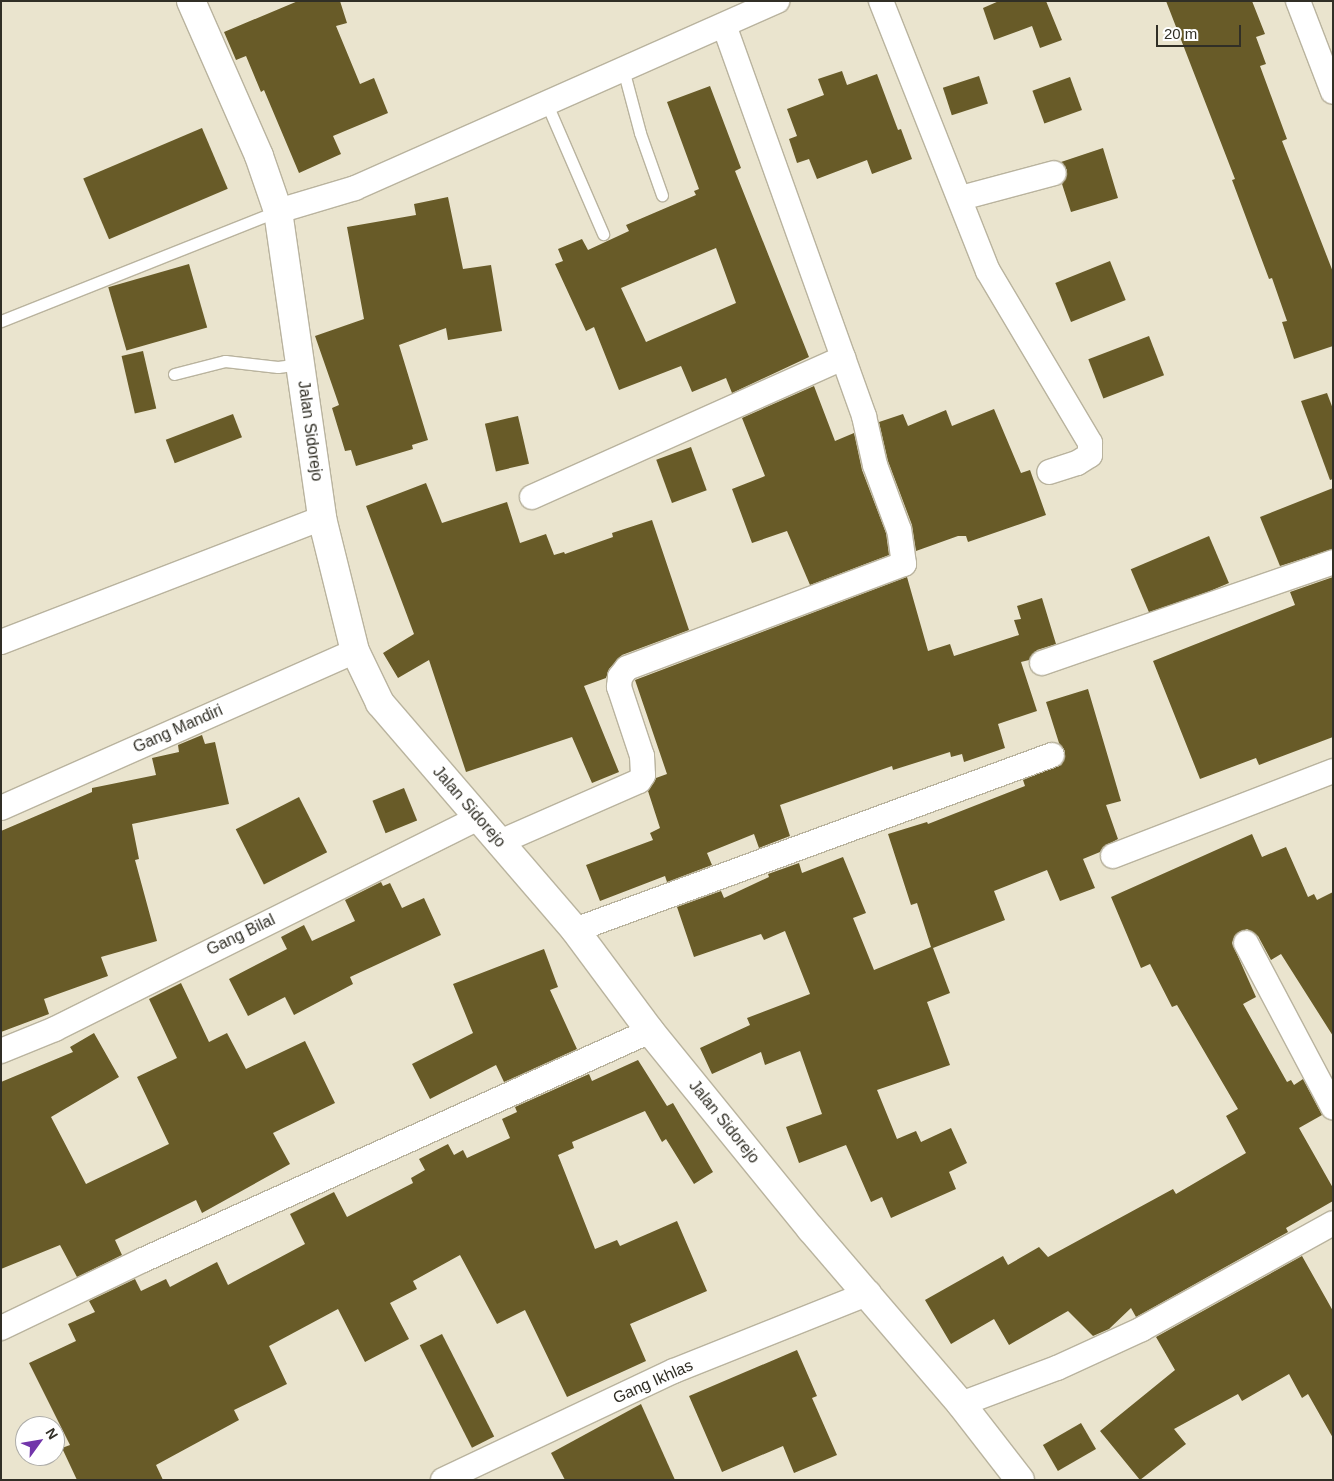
<!DOCTYPE html>
<style>
body{margin:0}
#map{position:relative;width:1334px;height:1481px;overflow:hidden;background:#eae4ce;font-family:Arial,sans-serif}
div>[style]{position:absolute}
[style*='--x']{left:calc(var(--x)*1px);top:calc(var(--y)*1px);width:calc(var(--w)*1px);rotate:calc(var(--a)*1deg)}
.building>*{inset:0;background:#685b28;transform-origin:0 0}
.roads{filter:drop-shadow(1px 0 #b9b39e) drop-shadow(-1px 0 #b9b39e) drop-shadow(0 1px #b9b39e) drop-shadow(0 -1px #b9b39e)}
.lane>*{height:11px;margin:-5.5px;padding:0 5.5px;transform-origin:5.5px;border-radius:5.5px;background:#fff}
.street>*{height:24px;margin:-12px;padding:0 12px;transform-origin:12px;border-radius:12px;background:#fff}
.secondary>*{height:28px;margin:-14px;padding:0 14px;transform-origin:14px;border-radius:14px;background:#fff}
span{translate:-50% -50%;white-space:nowrap;text-align:center;line-height:1.15;-webkit-text-stroke:5px #fff;paint-order:stroke}
.street-label{font-size:16px;color:#312f26}
.frame{position:absolute;inset:0;border:2px solid #312f26;pointer-events:none}
.north{position:absolute;left:15px;top:1416px;width:50px;height:50px;box-sizing:border-box;background:#fff;border:1px solid #adaca8;border-radius:50%;rotate:58deg;font-size:14px;font-weight:700;line-height:20px;text-align:center;color:#312f26}
.north::after{content:'';display:block;margin:auto;width:18px;height:22px;background:#7235aa;clip-path:polygon(50% 0,100% 100%,50% 72%,0 100%)}
.scale{position:absolute;left:1156px;top:25px;width:85px;height:22px;box-sizing:border-box;border:2px solid #312f26;border-top:0;padding-left:6px;font-size:15px;line-height:18px;white-space:nowrap;color:#312f26;-webkit-text-stroke:4px #fff;paint-order:stroke}
</style>
<div id="map">
<div class="building">
<div style="clip-path:polygon(298px 1px,340px 1px,347px 23px,336px 26px,360px 84px,374px 78px,388px 113px,333px 136px,341px 154px,299px 173px,264px 90px,261px 92px,246px 56px,236px 60px,224px 32px)"></div>
<div style="clip-path:polygon(999px 1px,1046px 1px,1062px 40px,1040px 48px,1032px 26px,994px 40px,983px 8px)"></div>
<div style="clip-path:polygon(1166px 1px,1252px 1px,1265px 34px,1256px 37px,1266px 64px,1260px 66px,1287px 139px,1282px 141px,1333px 272px,1333px 346px,1294px 359px,1282px 322px,1287px 321px,1272px 278px,1269px 279px,1232px 180px,1235px 179px)"></div>
<div style="clip-path:polygon(842px 71px,847px 85px,877px 74px,898px 130px,901px 129px,912px 159px,872px 174px,867px 160px,817px 179px,809px 159px,797px 163px,789px 139px,797px 136px,787px 109px,824px 95px,818px 79px)"></div>
<div style="left:979px;top:76px;width:29px;height:38px;rotate:72deg"></div>
<div style="left:1070px;top:77px;width:35px;height:40px;rotate:70deg"></div>
<div style="clip-path:polygon(evenodd,710px 86px,741px 168px,735px 171px,809px 357px,732px 393px,726px 378px,692px 392px,681px 366px,619px 390px,594px 327px,586px 331px,555px 264px,563px 261px,558px 249px,582px 239px,588px 250px,629px 231px,626px 225px,696px 195px,694px 191px,699px 189px,667px 102px,710px 86px,716px 248px,736px 303px,646px 342px,621px 288px,716px 248px)"></div>
<div style="left:202px;top:128px;width:66px;height:129px;rotate:67deg"></div>
<div style="clip-path:polygon(1103px 148px,1118px 198px,1071px 212px,1062px 184px,1067px 170px,1061px 162px)"></div>
<div style="clip-path:polygon(448px 197px,463px 269px,491px 265px,502px 331px,448px 340px,446px 328px,399px 345px,428px 440px,412px 445px,413px 449px,356px 466px,351px 450px,345px 451px,332px 408px,339px 405px,315px 336px,364px 319px,347px 227px,416px 215px,414px 204px)"></div>
<div style="left:1110px;top:261px;width:42px;height:59px;rotate:68deg"></div>
<div style="left:189px;top:264px;width:66px;height:84px;rotate:74deg"></div>
<div style="left:1149px;top:336px;width:42px;height:65px;rotate:69deg"></div>
<div style="left:143px;top:351px;width:59px;height:22px;rotate:77deg"></div>
<div style="clip-path:polygon(814px 386px,835px 441px,854px 433px,862px 470px,886px 533px,889px 555px,810px 585px,787px 531px,752px 543px,732px 489px,765px 476px,742px 418px)"></div>
<div style="clip-path:polygon(1327px 393px,1333px 409px,1333px 479px,1330px 480px,1301px 401px)"></div>
<div style="clip-path:polygon(994px 409px,1021px 473px,1030px 470px,1046px 515px,968px 542px,966px 536px,958px 536px,916px 551px,912px 525px,888px 461px,879px 422px,903px 414px,908px 426px,946px 410px,952px 426px)"></div>
<div style="left:233px;top:414px;width:25px;height:72px;rotate:69deg"></div>
<div style="left:518px;top:416px;width:49px;height:34px;rotate:77deg"></div>
<div style="left:691px;top:447px;width:46px;height:37px;rotate:70deg"></div>
<div style="clip-path:polygon(426px 483px,442px 523px,507px 502px,520px 543px,546px 534px,554px 555px,564px 552px,565px 554px,613px 537px,612px 533px,652px 520px,689px 630px,622px 655px,609px 669px,606px 678px,584px 686px,619px 772px,592px 783px,572px 737px,466px 772px,429px 660px,398px 678px,383px 653px,414px 634px,366px 506px)"></div>
<div style="clip-path:polygon(1333px 488px,1333px 549px,1280px 566px,1260px 517px)"></div>
<div style="left:1209px;top:536px;width:51px;height:85px;rotate:67deg"></div>
<div style="clip-path:polygon(907px 577px,928px 651px,950px 644px,954px 656px,1019px 635px,1014px 620px,1021px 619px,1017px 606px,1042px 598px,1056px 644px,1037px 650px,1029px 660px,1021px 662px,1037px 711px,998px 724px,1005px 748px,964px 762px,962px 754px,951px 757px,950px 752px,893px 770px,892px 766px,780px 805px,790px 836px,759px 848px,754px 834px,707px 853px,712px 865px,667px 882px,665px 876px,600px 901px,586px 865px,653px 840px,650px 833px,660px 828px,648px 791px,656px 778px,667px 774px,635px 680px)"></div>
<div style="clip-path:polygon(1333px 577px,1333px 737px,1259px 765px,1256px 758px,1200px 779px,1153px 661px,1295px 605px,1290px 592px)"></div>
<div style="clip-path:polygon(1088px 689px,1121px 801px,1106px 805px,1118px 839px,1103px 847px,1100px 852px,1083px 859px,1095px 888px,1060px 901px,1047px 870px,994px 891px,1005px 920px,933px 948px,950px 993px,927px 1002px,950px 1065px,877px 1090px,897px 1139px,916px 1131px,921px 1142px,951px 1128px,967px 1163px,949px 1172px,956px 1189px,891px 1218px,882px 1197px,871px 1202px,846px 1145px,799px 1163px,786px 1127px,822px 1114px,800px 1051px,765px 1065px,761px 1052px,712px 1074px,700px 1048px,750px 1025px,747px 1018px,810px 994px,785px 931px,764px 940px,761px 934px,694px 957px,677px 907px,721px 891px,724px 898px,769px 877px,768px 874px,799px 863px,802px 873px,843px 857px,866px 913px,853px 918px,874px 970px,931px 947px,917px 903px,911px 905px,888px 834px,927px 822px,928px 824px,1025px 786px,1023px 780px,1062px 764px,1065px 751px,1059px 743px,1046px 702px)"></div>
<div style="clip-path:polygon(202px 735px,205px 744px,215px 742px,229px 804px,132px 824px,139px 859px,135px 860px,157px 941px,101px 957px,108px 976px,44px 999px,49px 1014px,1px 1032px,1px 831px,92px 792px,92px 788px,156px 775px,152px 758px,179px 752px,178px 745px)"></div>
<div style="left:404px;top:788px;width:35px;height:34px;rotate:68deg"></div>
<div style="left:299px;top:797px;width:62px;height:71px;rotate:63deg"></div>
<div style="clip-path:polygon(1252px 834px,1262px 857px,1286px 847px,1308px 897px,1314px 894px,1317px 900px,1333px 892px,1333px 1036px,1281px 954px,1271px 960px,1258px 936px,1247px 929px,1235px 935px,1232px 943px,1256px 997px,1243px 1004px,1287px 1082px,1291px 1080px,1294px 1085px,1303px 1079px,1322px 1115px,1299px 1128px,1333px 1188px,1333px 1201px,1286px 1228px,1288px 1232px,1136px 1317px,1131px 1308px,1109px 1329px,1093px 1336px,1068px 1311px,1009px 1345px,994px 1319px,951px 1344px,925px 1300px,1003px 1256px,1008px 1265px,1039px 1247px,1048px 1257px,1173px 1189px,1176px 1194px,1246px 1153px,1226px 1116px,1238px 1109px,1177px 1005px,1172px 1007px,1150px 964px,1141px 968px,1111px 897px)"></div>
<div style="clip-path:polygon(381px 882px,383px 886px,390px 883px,402px 908px,424px 898px,441px 935px,350px 977px,353px 984px,294px 1015px,285px 997px,248px 1016px,229px 979px,287px 949px,281px 937px,304px 925px,312px 941px,355px 921px,345px 900px)"></div>
<div style="clip-path:polygon(544px 949px,558px 987px,550px 990px,577px 1049px,504px 1082px,496px 1065px,430px 1099px,412px 1064px,473px 1033px,453px 984px)"></div>
<div style="clip-path:polygon(181px 983px,209px 1042px,227px 1033px,246px 1069px,305px 1041px,335px 1103px,273px 1133px,290px 1164px,202px 1213px,196px 1200px,115px 1240px,122px 1255px,77px 1277px,60px 1245px,1px 1269px,1px 1082px,73px 1052px,70px 1047px,94px 1033px,119px 1077px,51px 1117px,86px 1184px,169px 1144px,137px 1077px,177px 1058px,149px 999px)"></div>
<div style="clip-path:polygon(638px 1060px,667px 1106px,673px 1103px,713px 1172px,694px 1184px,666px 1139px,662px 1142px,645px 1111px,572px 1142px,574px 1148px,558px 1155px,595px 1249px,617px 1240px,620px 1246px,677px 1221px,707px 1291px,630px 1324px,646px 1361px,567px 1397px,525px 1310px,497px 1324px,460px 1255px,413px 1281px,417px 1289px,390px 1303px,409px 1339px,365px 1362px,338px 1309px,269px 1346px,287px 1384px,234px 1410px,239px 1420px,156px 1465px,163px 1480px,77px 1480px,62px 1448px,70px 1445px,29px 1363px,76px 1341px,68px 1324px,95px 1312px,89px 1301px,135px 1279px,141px 1291px,166px 1279px,170px 1287px,217px 1262px,228px 1285px,305px 1244px,290px 1214px,334px 1192px,347px 1217px,413px 1183px,411px 1178px,425px 1170px,419px 1159px,448px 1144px,454px 1155px,463px 1150px,467px 1158px,510px 1138px,502px 1119px,517px 1112px,515px 1107px,589px 1074px,592px 1081px)"></div>
<div style="clip-path:polygon(1302px 1256px,1333px 1311px,1333px 1438px,1308px 1394px,1302px 1398px,1289px 1374px,1242px 1401px,1238px 1394px,1174px 1429px,1186px 1444px,1140px 1480px,1100px 1431px,1175px 1370px,1156px 1337px)"></div>
<div style="left:442px;top:1334px;width:115px;height:25px;rotate:63deg"></div>
<div style="clip-path:polygon(797px 1350px,817px 1396px,812px 1398px,837px 1455px,794px 1473px,783px 1446px,722px 1472px,689px 1396px)"></div>
<div style="clip-path:polygon(641px 1404px,675px 1480px,565px 1480px,551px 1453px)"></div>
<div style="left:1081px;top:1423px;width:30px;height:44px;rotate:60deg"></div>
</div>
<div class="roads">
<div class="lane">
<div style="--x:623;--y:69;--w:66;--a:75.1"></div>
<div style="--x:640;--y:133;--w:66;--a:70.5"></div>
<div style="--x:546;--y:102;--w:144;--a:66.6"></div>
<div style="--x:1;--y:321;--w:298;--a:-21.7"></div>
<div style="--x:174;--y:374;--w:53;--a:-14.3"></div>
<div style="--x:225;--y:361;--w:53;--a:6.5"></div>
<div style="--x:278;--y:367;--w:22;--a:-8"></div>
</div>
<div class="street">
<div style="--x:881;--y:1;--w:290;--a:68.4"></div>
<div style="--x:988;--y:271;--w:200;--a:59.3"></div>
<div style="--x:1090;--y:443;--w:12;--a:90"></div>
<div style="--x:1090;--y:455;--w:15;--a:148"></div>
<div style="--x:1077;--y:463;--w:29;--a:162"></div>
<div style="--x:1298;--y:1;--w:97;--a:69"></div>
<div style="--x:961;--y:198;--w:96;--a:-15"></div>
<div style="--x:278;--y:211;--w:80;--a:-16.6"></div>
<div style="--x:355;--y:188;--w:462;--a:-23.9"></div>
<div style="--x:532;--y:497;--w:341;--a:-24.1"></div>
<div style="--x:1;--y:642;--w:344;--a:-21.1"></div>
<div style="--x:1042;--y:663;--w:308;--a:-19.1"></div>
<div style="--x:1;--y:808;--w:387;--a:-23.9"></div>
<div style="--x:500;--y:842;--w:152;--a:-23.7"></div>
<div style="--x:639;--y:781;--w:7;--a:-56"></div>
<div style="--x:643;--y:775;--w:19;--a:-93"></div>
<div style="--x:642;--y:756;--w:73;--a:-108.4"></div>
<div style="--x:619;--y:687;--w:10;--a:-84"></div>
<div style="--x:620;--y:677;--w:11;--a:-52"></div>
<div style="--x:627;--y:668;--w:296;--a:-20.6"></div>
<div style="--x:904;--y:564;--w:34;--a:-98"></div>
<div style="--x:899;--y:530;--w:69;--a:-110.3"></div>
<div style="--x:875;--y:465;--w:50;--a:-102.7"></div>
<div style="--x:864;--y:416;--w:415;--a:-109.7"></div>
<div style="--x:1113;--y:856;--w:236;--a:-21.1"></div>
<div style="--x:575;--y:930;--w:508;--a:-20.15"></div>
<div style="--x:1246;--y:943;--w:186;--a:62.1"></div>
<div style="--x:1;--y:1051;--w:58;--a:-22.2"></div>
<div style="--x:55;--y:1029;--w:475;--a:-26.5"></div>
<div style="--x:1;--y:1328;--w:157;--a:-25.6"></div>
<div style="--x:143;--y:1260;--w:556;--a:-24.31"></div>
<div style="--x:961;--y:1404;--w:103;--a:-20.6"></div>
<div style="--x:1057;--y:1368;--w:94;--a:-24.6"></div>
<div style="--x:1142;--y:1329;--w:218;--a:-29"></div>
<div style="--x:443;--y:1480;--w:255;--a:-25.3"></div>
<div style="--x:674;--y:1371;--w:210;--a:-21.8"></div>
</div>
<div class="secondary">
<div style="--x:191;--y:1;--w:169;--a:66.3"></div>
<div style="--x:259;--y:156;--w:58;--a:70.9"></div>
<div style="--x:278;--y:211;--w:310;--a:81.8"></div>
<div style="--x:322;--y:518;--w:137;--a:76.1"></div>
<div style="--x:355;--y:651;--w:58;--a:64.3"></div>
<div style="--x:380;--y:703;--w:299;--a:49.3"></div>
<div style="--x:575;--y:930;--w:126;--a:53.4"></div>
<div style="--x:650;--y:1031;--w:255;--a:50.9"></div>
<div style="--x:811;--y:1229;--w:230;--a:49.4"></div>
<div style="--x:961;--y:1404;--w:96;--a:52.2"></div>
</div>
</div>
<div class="street-label">
<span style="left:310px;top:431px;rotate:82deg">Jalan Sidorejo</span>
<span style="left:178px;top:729px;rotate:-24deg">Gang Mandiri</span>
<span style="left:469px;top:807px;rotate:49deg">Jalan Sidorejo</span>
<span style="left:241px;top:935px;rotate:-26deg">Gang Bilal</span>
<span style="left:724px;top:1122px;rotate:51deg">Jalan Sidorejo</span>
<span style="left:653px;top:1382px;rotate:-24deg">Gang Ikhlas</span>
</div>
<div class="frame"></div>
<div class="north">N</div>
<div class="scale">20 m</div>
</div>
